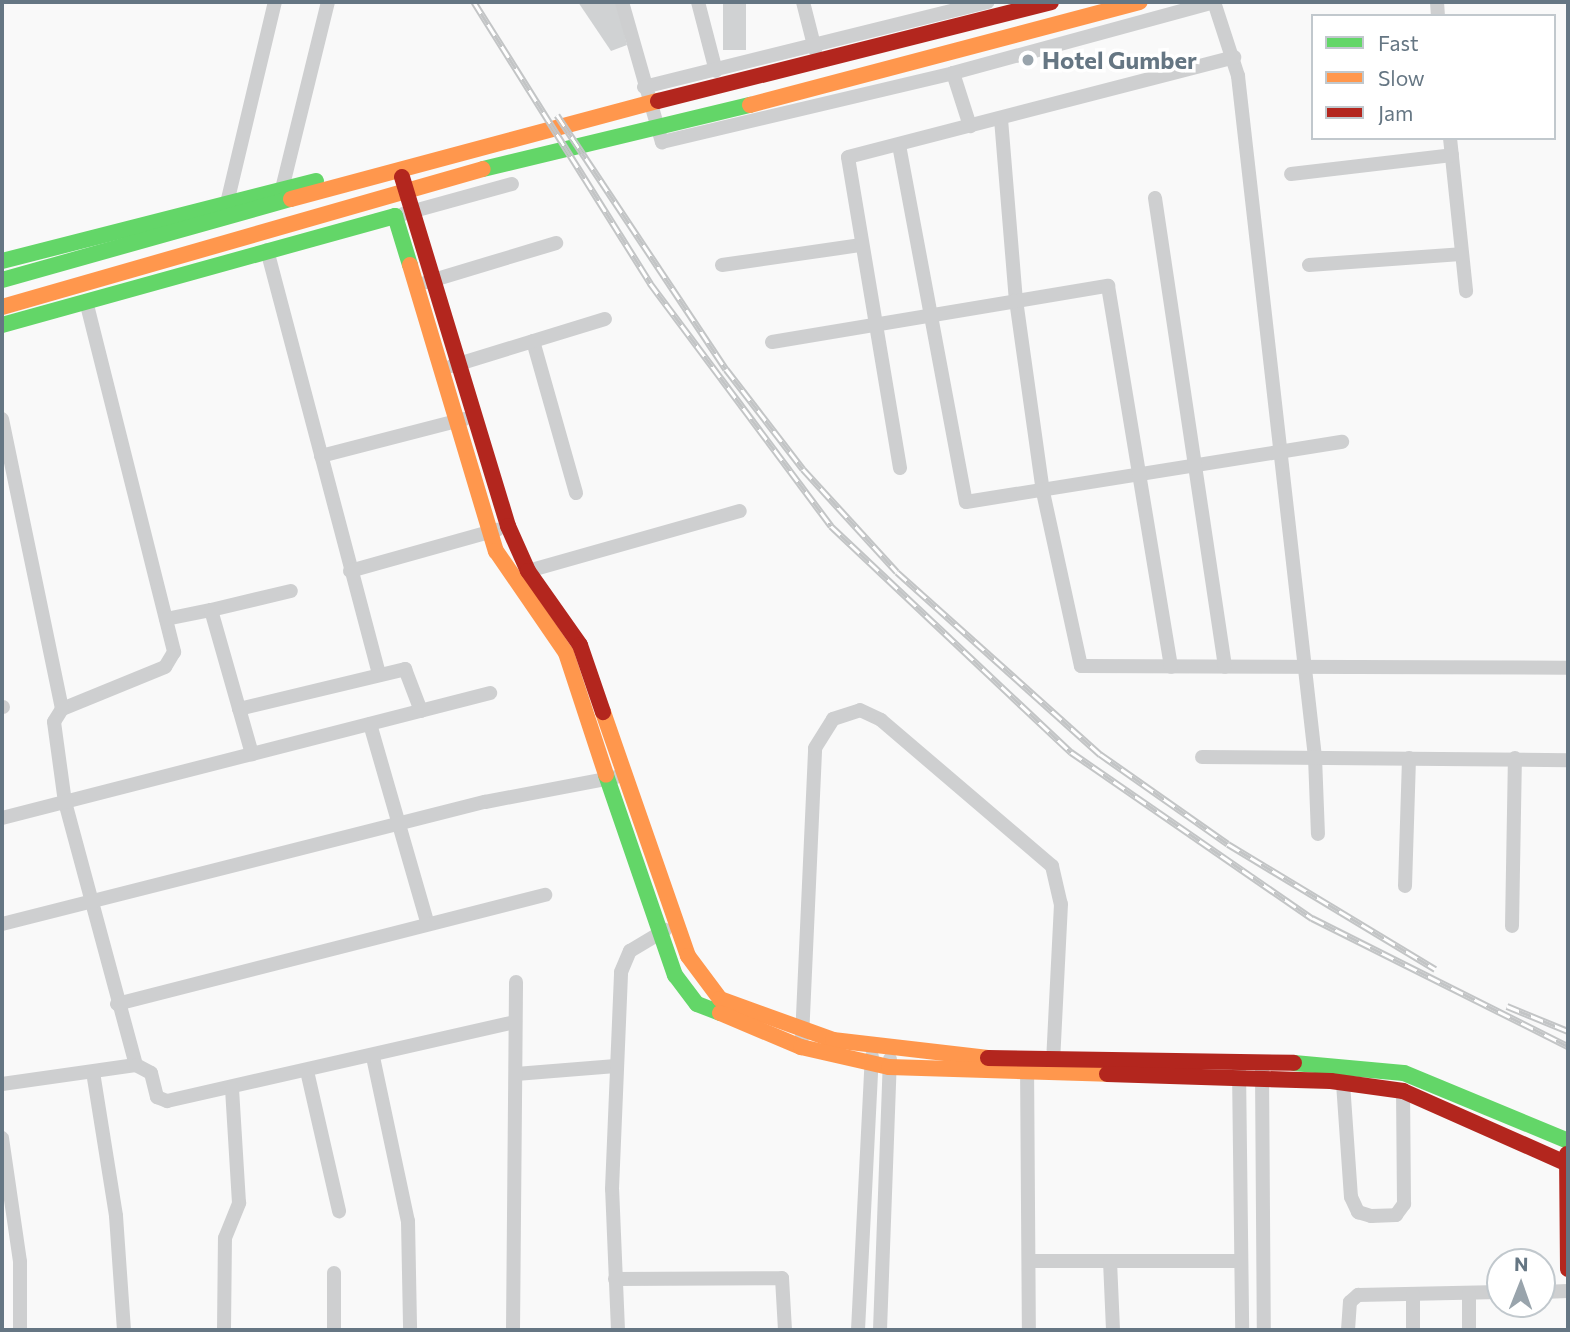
<!DOCTYPE html>
<style>
body{margin:0}
#map{position:relative;width:1570px;height:1332px;overflow:hidden;background:#f9f9f9;font-family:Commissioner,sans-serif}
div>[style]{position:absolute}
[style*='--x']{left:calc(var(--x)*1px);top:calc(var(--y)*1px);width:calc(var(--w)*1px);rotate:calc(var(--a)*1deg)}
.building>*{inset:0;background:#d0d2d3;transform-origin:0 0}
.street>*{height:14px;margin:-7px;padding:0 7px;transform-origin:7px;border-radius:7px;background:#cecfd0}
.fast>*{height:16px;margin:-8px;padding:0 8px;transform-origin:8px;border-radius:8px;background:#63d668}
.slow>*{height:16px;margin:-8px;padding:0 8px;transform-origin:8px;border-radius:8px;background:#ff974d}
.jam>*{height:16px;margin:-8px;padding:0 8px;transform-origin:8px;border-radius:8px;background:#b3261e}
.rail>*{height:7px;margin-top:-3.5px;transform-origin:0;background:repeating-linear-gradient(90deg,#fff 0 13px,#c3c5c6 0 26px);box-sizing:border-box;border-block:2px solid #c3c5c6}
.dots>*{width:19px;height:19px;translate:-50% -50%;box-sizing:border-box;border:4px solid #fff;border-radius:50%}
span{translate:-50% -50%;white-space:nowrap;text-align:center;line-height:1.15;-webkit-text-stroke:7px #fff;paint-order:stroke}
.poi-label{font-size:24px;color:#657683;font-weight:700}
.left{translate:0 -50%;text-align:left}
.frame{position:absolute;inset:0;border:4px solid #657683;pointer-events:none}
.legend{position:absolute;left:1311px;top:14px;width:245px;height:126px;box-sizing:border-box;background:#fff;border:2px solid #c1c8cd;margin:0;padding:9px 12px;list-style:none;font-size:21px;color:#657683}
.legend li{display:flex;align-items:center;gap:14px;height:35px}
.legend b{width:35px;border:2px solid #c1c8cd}
.north{position:absolute;left:1486px;top:1248px;width:70px;height:70px;box-sizing:border-box;background:#fff;border:2px solid #c1c8cd;border-radius:50%;rotate:1deg;font-size:19px;font-weight:700;line-height:28px;text-align:center;color:#657683}
.north::after{content:'';display:block;margin:auto;width:24px;height:32px;background:#99a4ac;clip-path:polygon(50% 0,100% 100%,50% 72%,0 100%)}
</style>
<div id="map">
<div class="building">
<div style="clip-path:polygon(578px 2px,617px 2px,627px 45px,611px 51px)"></div>
<div style="left:723px;top:2px;width:23px;height:48px"></div>
</div>
<div class="street">
<div style="--x:622;--y:2;--w:146;--a:74.1"></div>
<div style="--x:662;--y:142;--w:299;--a:-13.3"></div>
<div style="--x:953;--y:73;--w:270;--a:-15.2"></div>
<div style="--x:698;--y:2;--w:71;--a:75.4"></div>
<div style="--x:803;--y:2;--w:49;--a:75.7"></div>
<div style="--x:1214;--y:2;--w:78;--a:72"></div>
<div style="--x:1238;--y:76;--w:685;--a:83.55"></div>
<div style="--x:1315;--y:757;--w:77;--a:87.8"></div>
<div style="--x:1437;--y:2;--w:14;--a:86"></div>
<div style="--x:953;--y:73;--w:56;--a:72.2"></div>
<div style="--x:644;--y:87;--w:354;--a:-13.9"></div>
<div style="--x:1001;--y:119;--w:182;--a:85.3"></div>
<div style="--x:1016;--y:300;--w:194;--a:82"></div>
<div style="--x:1043;--y:492;--w:178;--a:77.7"></div>
<div style="--x:1081;--y:666;--w:487;--a:0.2"></div>
<div style="--x:1450;--y:138;--w:154;--a:84"></div>
<div style="--x:899;--y:145;--w:363;--a:79.4"></div>
<div style="--x:966;--y:502;--w:381;--a:-9.1"></div>
<div style="--x:1291;--y:174;--w:162;--a:-6.7"></div>
<div style="--x:282;--y:189;--w:193;--a:-76.2"></div>
<div style="--x:1155;--y:198;--w:474;--a:81.5"></div>
<div style="--x:227;--y:203;--w:207;--a:-76.6"></div>
<div style="--x:403;--y:214;--w:113;--a:-15.4"></div>
<div style="--x:267;--y:250;--w:439;--a:75.2"></div>
<div style="--x:722;--y:265;--w:139;--a:-8.2"></div>
<div style="--x:1309;--y:265;--w:152;--a:-4.1"></div>
<div style="--x:427;--y:282;--w:135;--a:-16.8"></div>
<div style="--x:86;--y:301;--w:362;--a:75.9"></div>
<div style="--x:174;--y:652;--w:17;--a:121"></div>
<div style="--x:165;--y:667;--w:111;--a:157.8"></div>
<div style="--x:62;--y:709;--w:15;--a:122"></div>
<div style="--x:54;--y:722;--w:81;--a:82.2"></div>
<div style="--x:65;--y:802;--w:272;--a:74.9"></div>
<div style="--x:533;--y:341;--w:158;--a:74.2"></div>
<div style="--x:772;--y:342;--w:341;--a:-9.5"></div>
<div style="--x:1108;--y:286;--w:386;--a:80.6"></div>
<div style="--x:452;--y:366;--w:160;--a:-17.1"></div>
<div style="--x:2;--y:419;--w:296;--a:78.3"></div>
<div style="--x:321;--y:456;--w:148;--a:-14.5"></div>
<div style="--x:900;--y:468;--w:315;--a:-99.5"></div>
<div style="--x:848;--y:157;--w:399;--a:-14.5"></div>
<div style="--x:350;--y:571;--w:153;--a:-15.6"></div>
<div style="--x:528;--y:571;--w:220;--a:-15.8"></div>
<div style="--x:211;--y:610;--w:82;--a:-13.4"></div>
<div style="--x:166;--y:619;--w:46;--a:-11.3"></div>
<div style="--x:211;--y:610;--w:150;--a:74.1"></div>
<div style="--x:2;--y:707;--w:1;--a:0"></div>
<div style="--x:239;--y:709;--w:171;--a:-13.5"></div>
<div style="--x:405;--y:669;--w:45;--a:69.1"></div>
<div style="--x:370;--y:724;--w:205;--a:73.9"></div>
<div style="--x:1202;--y:757;--w:366;--a:0.5"></div>
<div style="--x:2;--y:818;--w:504;--a:-14.37"></div>
<div style="--x:1405;--y:886;--w:128;--a:-88.2"></div>
<div style="--x:2;--y:924;--w:498;--a:-14.2"></div>
<div style="--x:485;--y:802;--w:133;--a:-10.8"></div>
<div style="--x:1512;--y:926;--w:168;--a:-89"></div>
<div style="--x:117;--y:1004;--w:442;--a:-14.3"></div>
<div style="--x:802;--y:1038;--w:290;--a:-87.4"></div>
<div style="--x:815;--y:748;--w:34;--a:-58"></div>
<div style="--x:833;--y:719;--w:28;--a:-18"></div>
<div style="--x:860;--y:710;--w:23;--a:25"></div>
<div style="--x:881;--y:720;--w:225;--a:40.5"></div>
<div style="--x:1052;--y:866;--w:39;--a:77"></div>
<div style="--x:1061;--y:904;--w:156;--a:92.9"></div>
<div style="--x:373;--y:1057;--w:168;--a:78"></div>
<div style="--x:408;--y:1221;--w:109;--a:88.9"></div>
<div style="--x:1027;--y:1062;--w:268;--a:89.6"></div>
<div style="--x:1239;--y:1069;--w:261;--a:89.3"></div>
<div style="--x:307;--y:1071;--w:144;--a:77.1"></div>
<div style="--x:1262;--y:1071;--w:259;--a:89.6"></div>
<div style="--x:93;--y:1072;--w:146;--a:80.9"></div>
<div style="--x:116;--y:1216;--w:114;--a:86"></div>
<div style="--x:516;--y:1074;--w:100;--a:-4.6"></div>
<div style="--x:1343;--y:1083;--w:114;--a:86"></div>
<div style="--x:1351;--y:1197;--w:17;--a:65"></div>
<div style="--x:1358;--y:1212;--w:14;--a:17"></div>
<div style="--x:1371;--y:1216;--w:25;--a:-2"></div>
<div style="--x:1396;--y:1215;--w:14;--a:-54"></div>
<div style="--x:1404;--y:1204;--w:113;--a:-90.5"></div>
<div style="--x:2;--y:1084;--w:135;--a:-8.1"></div>
<div style="--x:136;--y:1065;--w:17;--a:28"></div>
<div style="--x:151;--y:1073;--w:25;--a:76"></div>
<div style="--x:157;--y:1097;--w:11;--a:22"></div>
<div style="--x:167;--y:1101;--w:357;--a:-12.8"></div>
<div style="--x:2;--y:1138;--w:125;--a:81.7"></div>
<div style="--x:20;--y:1262;--w:68;--a:90"></div>
<div style="--x:1029;--y:1261;--w:212;--a:0"></div>
<div style="--x:1110;--y:1261;--w:69;--a:87.5"></div>
<div style="--x:615;--y:1279;--w:167;--a:-0.3"></div>
<div style="--x:782;--y:1278;--w:52;--a:86.7"></div>
<div style="--x:1542;--y:1292;--w:26;--a:-2"></div>
<div style="--x:224;--y:1330;--w:92;--a:-89.4"></div>
<div style="--x:225;--y:1238;--w:38;--a:-68"></div>
<div style="--x:239;--y:1203;--w:115;--a:-93.5"></div>
<div style="--x:334;--y:1330;--w:57;--a:-90"></div>
<div style="--x:513;--y:1330;--w:348;--a:-89.5"></div>
<div style="--x:618;--y:1330;--w:141;--a:-92.4"></div>
<div style="--x:612;--y:1189;--w:217;--a:-87.6"></div>
<div style="--x:621;--y:972;--w:23;--a:-67"></div>
<div style="--x:630;--y:951;--w:41;--a:-31"></div>
<div style="--x:858;--y:1330;--w:274;--a:-87.1"></div>
<div style="--x:880;--y:1330;--w:271;--a:-87.9"></div>
<div style="--x:1348;--y:1330;--w:28;--a:-86"></div>
<div style="--x:1350;--y:1302;--w:11;--a:-41"></div>
<div style="--x:1358;--y:1295;--w:142;--a:-1.2"></div>
<div style="--x:1413;--y:1330;--w:36;--a:-90"></div>
<div style="--x:1469;--y:1330;--w:37;--a:-90"></div>
</div>
<div class="fast">
<div style="--x:483;--y:169;--w:275;--a:-13.5"></div>
<div style="--x:2;--y:261;--w:324;--a:-14.3"></div>
<div style="--x:2;--y:280;--w:300;--a:-15.7"></div>
<div style="--x:2;--y:325;--w:408;--a:-15.5"></div>
<div style="--x:395;--y:216;--w:51;--a:73"></div>
<div style="--x:606;--y:775;--w:212;--a:71"></div>
<div style="--x:675;--y:975;--w:36;--a:53"></div>
<div style="--x:697;--y:1004;--w:25;--a:21"></div>
<div style="--x:1294;--y:1063;--w:110;--a:5.2"></div>
<div style="--x:1404;--y:1073;--w:178;--a:22.5"></div>
</div>
<div class="slow">
<div style="--x:750;--y:105;--w:403;--a:-14.8"></div>
<div style="--x:291;--y:199;--w:380;--a:-15"></div>
<div style="--x:410;--y:265;--w:299;--a:73.3"></div>
<div style="--x:496;--y:551;--w:124;--a:55.5"></div>
<div style="--x:566;--y:653;--w:128;--a:71.8"></div>
<div style="--x:2;--y:307;--w:500;--a:-16.01"></div>
<div style="--x:603;--y:712;--w:258;--a:70.8"></div>
<div style="--x:688;--y:956;--w:54;--a:53.3"></div>
<div style="--x:720;--y:999;--w:120;--a:19.9"></div>
<div style="--x:833;--y:1040;--w:156;--a:6.6"></div>
<div style="--x:720;--y:1013;--w:88;--a:22.8"></div>
<div style="--x:801;--y:1047;--w:90;--a:12.8"></div>
<div style="--x:889;--y:1067;--w:218;--a:1.8"></div>
</div>
<div class="jam">
<div style="--x:658;--y:101;--w:405;--a:-14.1"></div>
<div style="--x:402;--y:177;--w:365;--a:73.1"></div>
<div style="--x:508;--y:526;--w:49;--a:66"></div>
<div style="--x:528;--y:571;--w:90;--a:54.9"></div>
<div style="--x:580;--y:645;--w:71;--a:71.1"></div>
<div style="--x:988;--y:1058;--w:306;--a:0.9"></div>
<div style="--x:1107;--y:1074;--w:224;--a:1.8"></div>
<div style="--x:1331;--y:1081;--w:73;--a:7.9"></div>
<div style="--x:1403;--y:1091;--w:180;--a:23.9"></div>
<div style="--x:1567;--y:1154;--w:115;--a:89.5"></div>
</div>
<div class="rail">
<div style="--x:474;--y:2;--w:332;--a:57.9"></div>
<div style="--x:650;--y:283;--w:303;--a:53.3"></div>
<div style="--x:831;--y:526;--w:330;--a:43.3"></div>
<div style="--x:1071;--y:752;--w:293;--a:34.6"></div>
<div style="--x:1312;--y:918;--w:286;--a:26.6"></div>
<div style="--x:557;--y:115;--w:305;--a:56.4"></div>
<div style="--x:726;--y:369;--w:126;--a:52.4"></div>
<div style="--x:803;--y:469;--w:139;--a:47.6"></div>
<div style="--x:897;--y:572;--w:273;--a:41.9"></div>
<div style="--x:1100;--y:754;--w:156;--a:35.1"></div>
<div style="--x:1228;--y:844;--w:242;--a:31.1"></div>
<div style="--x:1507;--y:1006;--w:66;--a:22.3"></div>
</div>
<div class="dots">
<div style="left:1028px;top:60px;background:#99a4ac"></div>
</div>
<div class="poi-label">
<span class="left" style="left:1042px;top:60px">Hotel Gumber</span>
</div>
<div class="frame"></div>
<ul class="legend">
<li><b style="height:9px;background:#63d668"></b>Fast</li>
<li><b style="height:9px;background:#ff974d"></b>Slow</li>
<li><b style="height:9px;background:#b3261e"></b>Jam</li>
</ul>
<div class="north">N</div>
</div>
